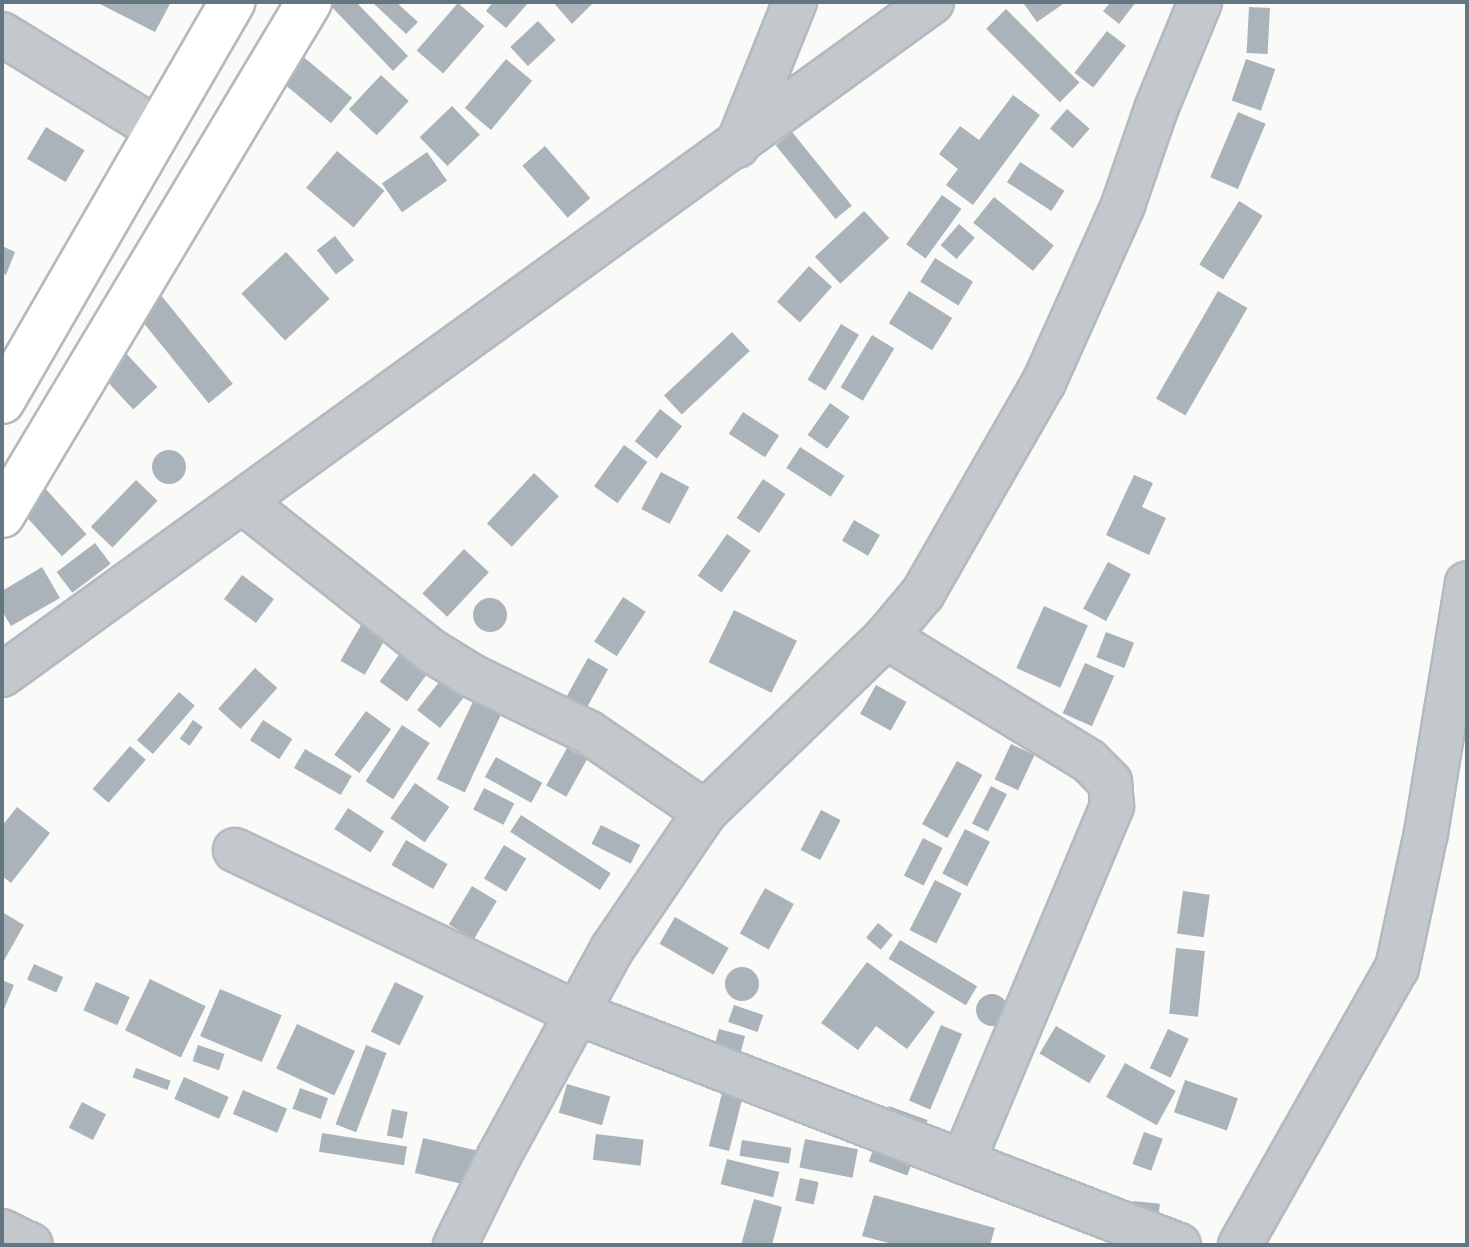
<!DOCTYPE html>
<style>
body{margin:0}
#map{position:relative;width:1469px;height:1247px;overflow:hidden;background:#fafaf8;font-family:"Varela Round",sans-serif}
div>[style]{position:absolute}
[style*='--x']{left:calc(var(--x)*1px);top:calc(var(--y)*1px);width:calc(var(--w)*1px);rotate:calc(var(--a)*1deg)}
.building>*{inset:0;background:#aab3b9;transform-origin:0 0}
.round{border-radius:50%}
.roads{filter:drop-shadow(2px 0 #b3babf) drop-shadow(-2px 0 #b3babf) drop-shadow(0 2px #b3babf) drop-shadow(0 -2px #b3babf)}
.minor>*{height:42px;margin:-21px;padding:0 21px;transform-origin:21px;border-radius:21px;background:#c3c8cc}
.secondary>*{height:44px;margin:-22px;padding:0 22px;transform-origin:22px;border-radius:22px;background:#fff}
span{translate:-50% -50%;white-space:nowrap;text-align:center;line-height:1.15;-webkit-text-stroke:8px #fff;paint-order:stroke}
.frame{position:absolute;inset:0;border:4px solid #657683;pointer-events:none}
</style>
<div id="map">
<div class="building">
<div style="clip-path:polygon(96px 2px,171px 2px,155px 32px)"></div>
<div style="clip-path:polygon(327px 2px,356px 2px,408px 56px,393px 71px)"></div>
<div style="clip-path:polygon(372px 2px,396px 2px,418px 22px,406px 34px)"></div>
<div style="clip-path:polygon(493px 2px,529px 2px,506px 28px,486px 11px)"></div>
<div style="clip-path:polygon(553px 2px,594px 2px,572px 24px)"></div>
<div style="clip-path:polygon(1027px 2px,1066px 2px,1037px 22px,1024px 4px)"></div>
<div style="clip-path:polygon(1111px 2px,1136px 2px,1119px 24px,1103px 11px)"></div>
<div style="left:458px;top:3px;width:35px;height:63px;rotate:41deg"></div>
<div style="left:1249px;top:7px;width:21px;height:46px;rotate:3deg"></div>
<div style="left:1006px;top:9px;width:104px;height:28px;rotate:45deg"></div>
<div style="left:538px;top:21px;width:26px;height:38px;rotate:47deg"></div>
<div style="left:1107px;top:31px;width:24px;height:53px;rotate:38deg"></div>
<div style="left:294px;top:49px;width:76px;height:33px;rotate:40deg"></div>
<div style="left:506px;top:59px;width:34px;height:64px;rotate:40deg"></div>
<div style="left:1246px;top:59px;width:31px;height:44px;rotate:19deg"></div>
<div style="left:381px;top:75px;width:38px;height:47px;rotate:43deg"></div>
<div style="clip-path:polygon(1013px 95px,1040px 115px,973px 205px,946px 185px,958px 169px,939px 154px,960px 126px,979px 140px)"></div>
<div style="left:452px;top:106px;width:40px;height:45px;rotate:46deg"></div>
<div style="left:1067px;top:109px;width:30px;height:26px;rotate:41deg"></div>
<div style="left:1238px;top:112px;width:30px;height:71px;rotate:23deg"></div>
<div style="left:46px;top:127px;width:45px;height:37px;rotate:31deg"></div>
<div style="left:792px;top:132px;width:95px;height:21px;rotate:51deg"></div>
<div style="left:545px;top:146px;width:69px;height:30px;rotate:49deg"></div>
<div style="left:337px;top:151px;width:62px;height:48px;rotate:40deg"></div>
<div style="left:427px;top:152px;width:35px;height:55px;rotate:55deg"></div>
<div style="left:1020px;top:162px;width:53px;height:24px;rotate:33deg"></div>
<div style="left:942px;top:195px;width:24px;height:61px;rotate:36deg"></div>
<div style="left:994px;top:197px;width:77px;height:33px;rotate:39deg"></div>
<div style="left:1239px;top:201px;width:28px;height:75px;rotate:32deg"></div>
<div style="left:864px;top:211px;width:37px;height:67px;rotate:47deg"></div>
<div style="left:959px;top:224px;width:21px;height:28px;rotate:41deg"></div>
<div style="left:335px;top:236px;width:31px;height:23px;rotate:52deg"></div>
<div style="clip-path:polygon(2px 246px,15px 252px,6px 275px,2px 273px)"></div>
<div style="left:286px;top:252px;width:64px;height:61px;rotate:47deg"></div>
<div style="left:935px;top:258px;width:45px;height:28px;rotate:32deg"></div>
<div style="left:809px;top:266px;width:31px;height:48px;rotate:42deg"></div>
<div style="left:156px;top:289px;width:122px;height:31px;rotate:51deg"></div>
<div style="left:909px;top:291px;width:51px;height:38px;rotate:32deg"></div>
<div style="left:1218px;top:291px;width:34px;height:124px;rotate:30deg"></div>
<div style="left:841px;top:324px;width:21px;height:65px;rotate:31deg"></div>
<div style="left:732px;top:332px;width:26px;height:93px;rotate:47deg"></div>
<div style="left:109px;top:335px;width:71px;height:33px;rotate:47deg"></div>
<div style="left:872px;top:335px;width:26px;height:61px;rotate:31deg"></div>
<div style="left:830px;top:403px;width:24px;height:39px;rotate:35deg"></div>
<div style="left:660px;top:409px;width:28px;height:41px;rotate:38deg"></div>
<div style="left:743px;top:412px;width:43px;height:26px;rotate:33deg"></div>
<div style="left:624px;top:445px;width:29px;height:51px;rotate:36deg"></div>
<div style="left:800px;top:447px;width:53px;height:25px;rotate:33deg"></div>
<div class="round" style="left:152px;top:450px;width:34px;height:34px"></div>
<div style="left:661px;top:472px;width:32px;height:42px;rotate:28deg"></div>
<div style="left:534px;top:473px;width:34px;height:69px;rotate:43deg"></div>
<div style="clip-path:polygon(1134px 475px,1153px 483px,1142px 507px,1166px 518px,1149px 555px,1106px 535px)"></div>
<div style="left:35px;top:477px;width:77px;height:33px;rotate:48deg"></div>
<div style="left:763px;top:479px;width:27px;height:47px;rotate:34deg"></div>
<div style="left:136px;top:480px;width:30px;height:65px;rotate:44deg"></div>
<div style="left:854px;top:520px;width:30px;height:24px;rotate:30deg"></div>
<div style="left:727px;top:534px;width:29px;height:51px;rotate:35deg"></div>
<div style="left:95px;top:543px;width:26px;height:48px;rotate:53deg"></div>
<div style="left:464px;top:549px;width:34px;height:61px;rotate:43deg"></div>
<div style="left:1108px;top:562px;width:26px;height:53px;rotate:28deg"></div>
<div style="clip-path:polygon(42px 567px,60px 598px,11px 626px,2px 611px,2px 591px)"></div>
<div style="left:242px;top:575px;width:40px;height:30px;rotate:37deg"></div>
<div style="left:623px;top:597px;width:27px;height:53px;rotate:33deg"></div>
<div class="round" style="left:473px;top:598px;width:34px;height:34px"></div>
<div style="left:1044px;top:606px;width:48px;height:68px;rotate:24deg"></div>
<div style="left:734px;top:610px;width:70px;height:58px;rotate:26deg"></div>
<div style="left:368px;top:613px;width:28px;height:55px;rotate:30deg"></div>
<div style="left:1106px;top:632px;width:30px;height:27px;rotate:21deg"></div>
<div style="left:406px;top:645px;width:34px;height:45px;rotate:36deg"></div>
<div style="left:588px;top:658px;width:23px;height:53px;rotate:29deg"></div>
<div style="left:1085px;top:663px;width:32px;height:55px;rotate:24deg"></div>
<div style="left:255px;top:668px;width:30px;height:55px;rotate:42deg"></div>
<div style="left:443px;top:677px;width:29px;height:42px;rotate:38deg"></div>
<div style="left:876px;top:685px;width:35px;height:33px;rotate:29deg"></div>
<div style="left:179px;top:692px;width:21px;height:64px;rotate:41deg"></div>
<div style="left:476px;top:695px;width:31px;height:93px;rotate:25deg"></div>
<div style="left:366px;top:711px;width:31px;height:54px;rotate:36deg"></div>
<div style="left:193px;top:720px;width:12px;height:23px;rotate:35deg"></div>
<div style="left:263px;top:720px;width:35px;height:24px;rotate:33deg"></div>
<div style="left:402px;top:725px;width:33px;height:67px;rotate:33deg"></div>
<div style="left:1011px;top:744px;width:26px;height:39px;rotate:25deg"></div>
<div style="left:130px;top:746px;width:21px;height:57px;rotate:41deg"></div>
<div style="left:567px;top:748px;width:23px;height:43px;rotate:29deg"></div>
<div style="left:305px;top:749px;width:54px;height:22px;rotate:30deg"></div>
<div style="left:496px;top:757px;width:53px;height:23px;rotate:29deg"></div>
<div style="left:957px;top:761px;width:29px;height:72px;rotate:29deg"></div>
<div style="left:415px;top:783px;width:42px;height:43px;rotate:35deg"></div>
<div style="left:991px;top:786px;width:18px;height:42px;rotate:27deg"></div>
<div style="left:484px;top:788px;width:34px;height:24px;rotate:27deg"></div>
<div style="clip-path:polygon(17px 807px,50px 833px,11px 883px,2px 876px,2px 826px)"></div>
<div style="left:348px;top:808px;width:43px;height:25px;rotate:33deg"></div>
<div style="left:821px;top:810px;width:22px;height:45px;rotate:27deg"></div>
<div style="left:521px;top:815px;width:107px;height:20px;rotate:33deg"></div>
<div style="left:601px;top:825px;width:44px;height:21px;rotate:27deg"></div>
<div style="left:965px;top:829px;width:28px;height:50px;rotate:27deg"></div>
<div style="left:923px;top:838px;width:22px;height:42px;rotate:27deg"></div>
<div style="left:406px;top:840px;width:48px;height:29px;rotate:30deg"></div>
<div style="left:504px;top:845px;width:26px;height:39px;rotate:31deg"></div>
<div style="left:935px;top:880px;width:30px;height:56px;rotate:27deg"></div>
<div style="left:472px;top:886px;width:29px;height:45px;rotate:31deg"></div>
<div style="left:765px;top:888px;width:33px;height:52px;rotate:29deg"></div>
<div style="left:1183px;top:891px;width:27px;height:43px;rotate:8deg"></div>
<div style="clip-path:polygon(2px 912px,24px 925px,2px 964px)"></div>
<div style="left:675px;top:917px;width:62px;height:31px;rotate:30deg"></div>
<div style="left:878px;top:923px;width:19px;height:19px;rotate:39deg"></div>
<div style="left:900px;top:940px;width:90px;height:22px;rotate:31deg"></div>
<div style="left:1176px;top:948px;width:29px;height:66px;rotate:6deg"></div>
<div style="clip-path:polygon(867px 962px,935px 1012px,907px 1049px,876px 1026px,858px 1050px,821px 1023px)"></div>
<div style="left:34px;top:964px;width:32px;height:17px;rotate:24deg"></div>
<div class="round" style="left:725px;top:967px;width:34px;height:34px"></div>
<div style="left:150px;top:979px;width:62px;height:57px;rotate:26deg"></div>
<div style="clip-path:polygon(2px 980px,14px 985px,2px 1014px)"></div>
<div style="left:96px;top:982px;width:37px;height:31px;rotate:24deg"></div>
<div style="left:395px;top:982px;width:32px;height:55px;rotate:26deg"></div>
<div style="left:220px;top:989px;width:67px;height:51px;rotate:23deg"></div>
<div class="round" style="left:976px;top:994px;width:32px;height:32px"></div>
<div style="left:734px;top:1005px;width:31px;height:18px;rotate:19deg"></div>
<div style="left:297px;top:1024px;width:64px;height:49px;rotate:25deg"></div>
<div style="left:941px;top:1025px;width:23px;height:82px;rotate:23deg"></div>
<div style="left:1056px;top:1026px;width:58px;height:32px;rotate:31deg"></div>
<div style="left:719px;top:1029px;width:27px;height:36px;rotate:15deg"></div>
<div style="left:1168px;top:1029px;width:23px;height:43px;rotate:25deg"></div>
<div style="left:198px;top:1045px;width:28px;height:17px;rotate:19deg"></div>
<div style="left:366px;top:1045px;width:22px;height:85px;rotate:21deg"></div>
<div style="left:1125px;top:1063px;width:58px;height:39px;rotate:29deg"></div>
<div style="left:136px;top:1068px;width:37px;height:10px;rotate:20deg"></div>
<div style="left:184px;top:1077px;width:49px;height:24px;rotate:24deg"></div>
<div style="left:1185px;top:1080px;width:56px;height:34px;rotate:19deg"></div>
<div style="left:725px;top:1081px;width:21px;height:67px;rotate:14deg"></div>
<div style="left:567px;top:1084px;width:45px;height:30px;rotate:16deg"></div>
<div style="left:300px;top:1088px;width:30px;height:22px;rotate:20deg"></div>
<div style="left:243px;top:1090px;width:48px;height:26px;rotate:23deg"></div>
<div style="left:82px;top:1102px;width:27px;height:29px;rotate:27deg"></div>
<div style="left:889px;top:1106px;width:41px;height:59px;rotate:20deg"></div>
<div style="left:392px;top:1109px;width:16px;height:27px;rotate:11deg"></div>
<div style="left:1144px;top:1132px;width:20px;height:34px;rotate:20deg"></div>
<div style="left:322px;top:1133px;width:86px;height:19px;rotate:9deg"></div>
<div style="left:596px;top:1134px;width:48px;height:26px;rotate:7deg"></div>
<div style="left:423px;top:1138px;width:54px;height:36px;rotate:13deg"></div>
<div style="left:805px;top:1139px;width:54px;height:29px;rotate:11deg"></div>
<div style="left:742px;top:1140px;width:50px;height:16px;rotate:9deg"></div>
<div style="left:727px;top:1159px;width:54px;height:26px;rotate:14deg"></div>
<div style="left:800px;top:1178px;width:19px;height:23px;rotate:12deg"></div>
<div style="clip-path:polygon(874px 1195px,995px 1228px,990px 1245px,896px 1245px,862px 1236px)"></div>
<div style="clip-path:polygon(754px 1199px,782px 1207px,772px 1245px,741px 1245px)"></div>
<div style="left:1133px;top:1201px;width:27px;height:44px;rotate:6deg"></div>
</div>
<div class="roads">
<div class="minor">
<div style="--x:2;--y:34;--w:183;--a:31.6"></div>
<div style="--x:737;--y:146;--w:155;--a:-68.1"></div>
<div style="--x:244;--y:503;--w:241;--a:38.3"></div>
<div style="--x:433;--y:652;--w:46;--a:31.6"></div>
<div style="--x:472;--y:676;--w:129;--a:25.8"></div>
<div style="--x:588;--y:732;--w:142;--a:34.4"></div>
<div style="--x:886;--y:637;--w:238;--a:31.4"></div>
<div style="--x:1089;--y:761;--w:30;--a:45"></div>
<div style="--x:1110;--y:782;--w:24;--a:85"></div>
<div style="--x:1112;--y:806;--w:386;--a:112.7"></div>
<div style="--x:2;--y:675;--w:1148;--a:-35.89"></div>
<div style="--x:235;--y:850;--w:379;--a:25.5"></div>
<div style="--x:577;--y:1013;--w:645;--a:21.08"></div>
<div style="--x:2;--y:1231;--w:32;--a:26"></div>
<div style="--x:455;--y:1245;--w:97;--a:-63.7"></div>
<div style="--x:498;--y:1158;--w:238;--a:-61.4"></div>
<div style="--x:612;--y:949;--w:166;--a:-55.8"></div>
<div style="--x:705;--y:812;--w:252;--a:-44"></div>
<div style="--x:886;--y:637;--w:57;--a:-49.9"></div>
<div style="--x:923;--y:593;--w:243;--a:-60.2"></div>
<div style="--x:1044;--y:382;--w:194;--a:-65.9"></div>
<div style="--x:1123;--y:205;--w:102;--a:-71"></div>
<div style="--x:1156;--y:109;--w:116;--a:-67.6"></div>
<div style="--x:1240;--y:1245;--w:318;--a:-60.5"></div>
<div style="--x:1397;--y:968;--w:138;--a:-77.9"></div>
<div style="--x:1426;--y:833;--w:253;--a:-80.7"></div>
</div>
<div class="secondary">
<div style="--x:2;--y:401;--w:461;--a:-60"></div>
<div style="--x:2;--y:515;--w:598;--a:-59.1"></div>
</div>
</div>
<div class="frame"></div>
</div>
